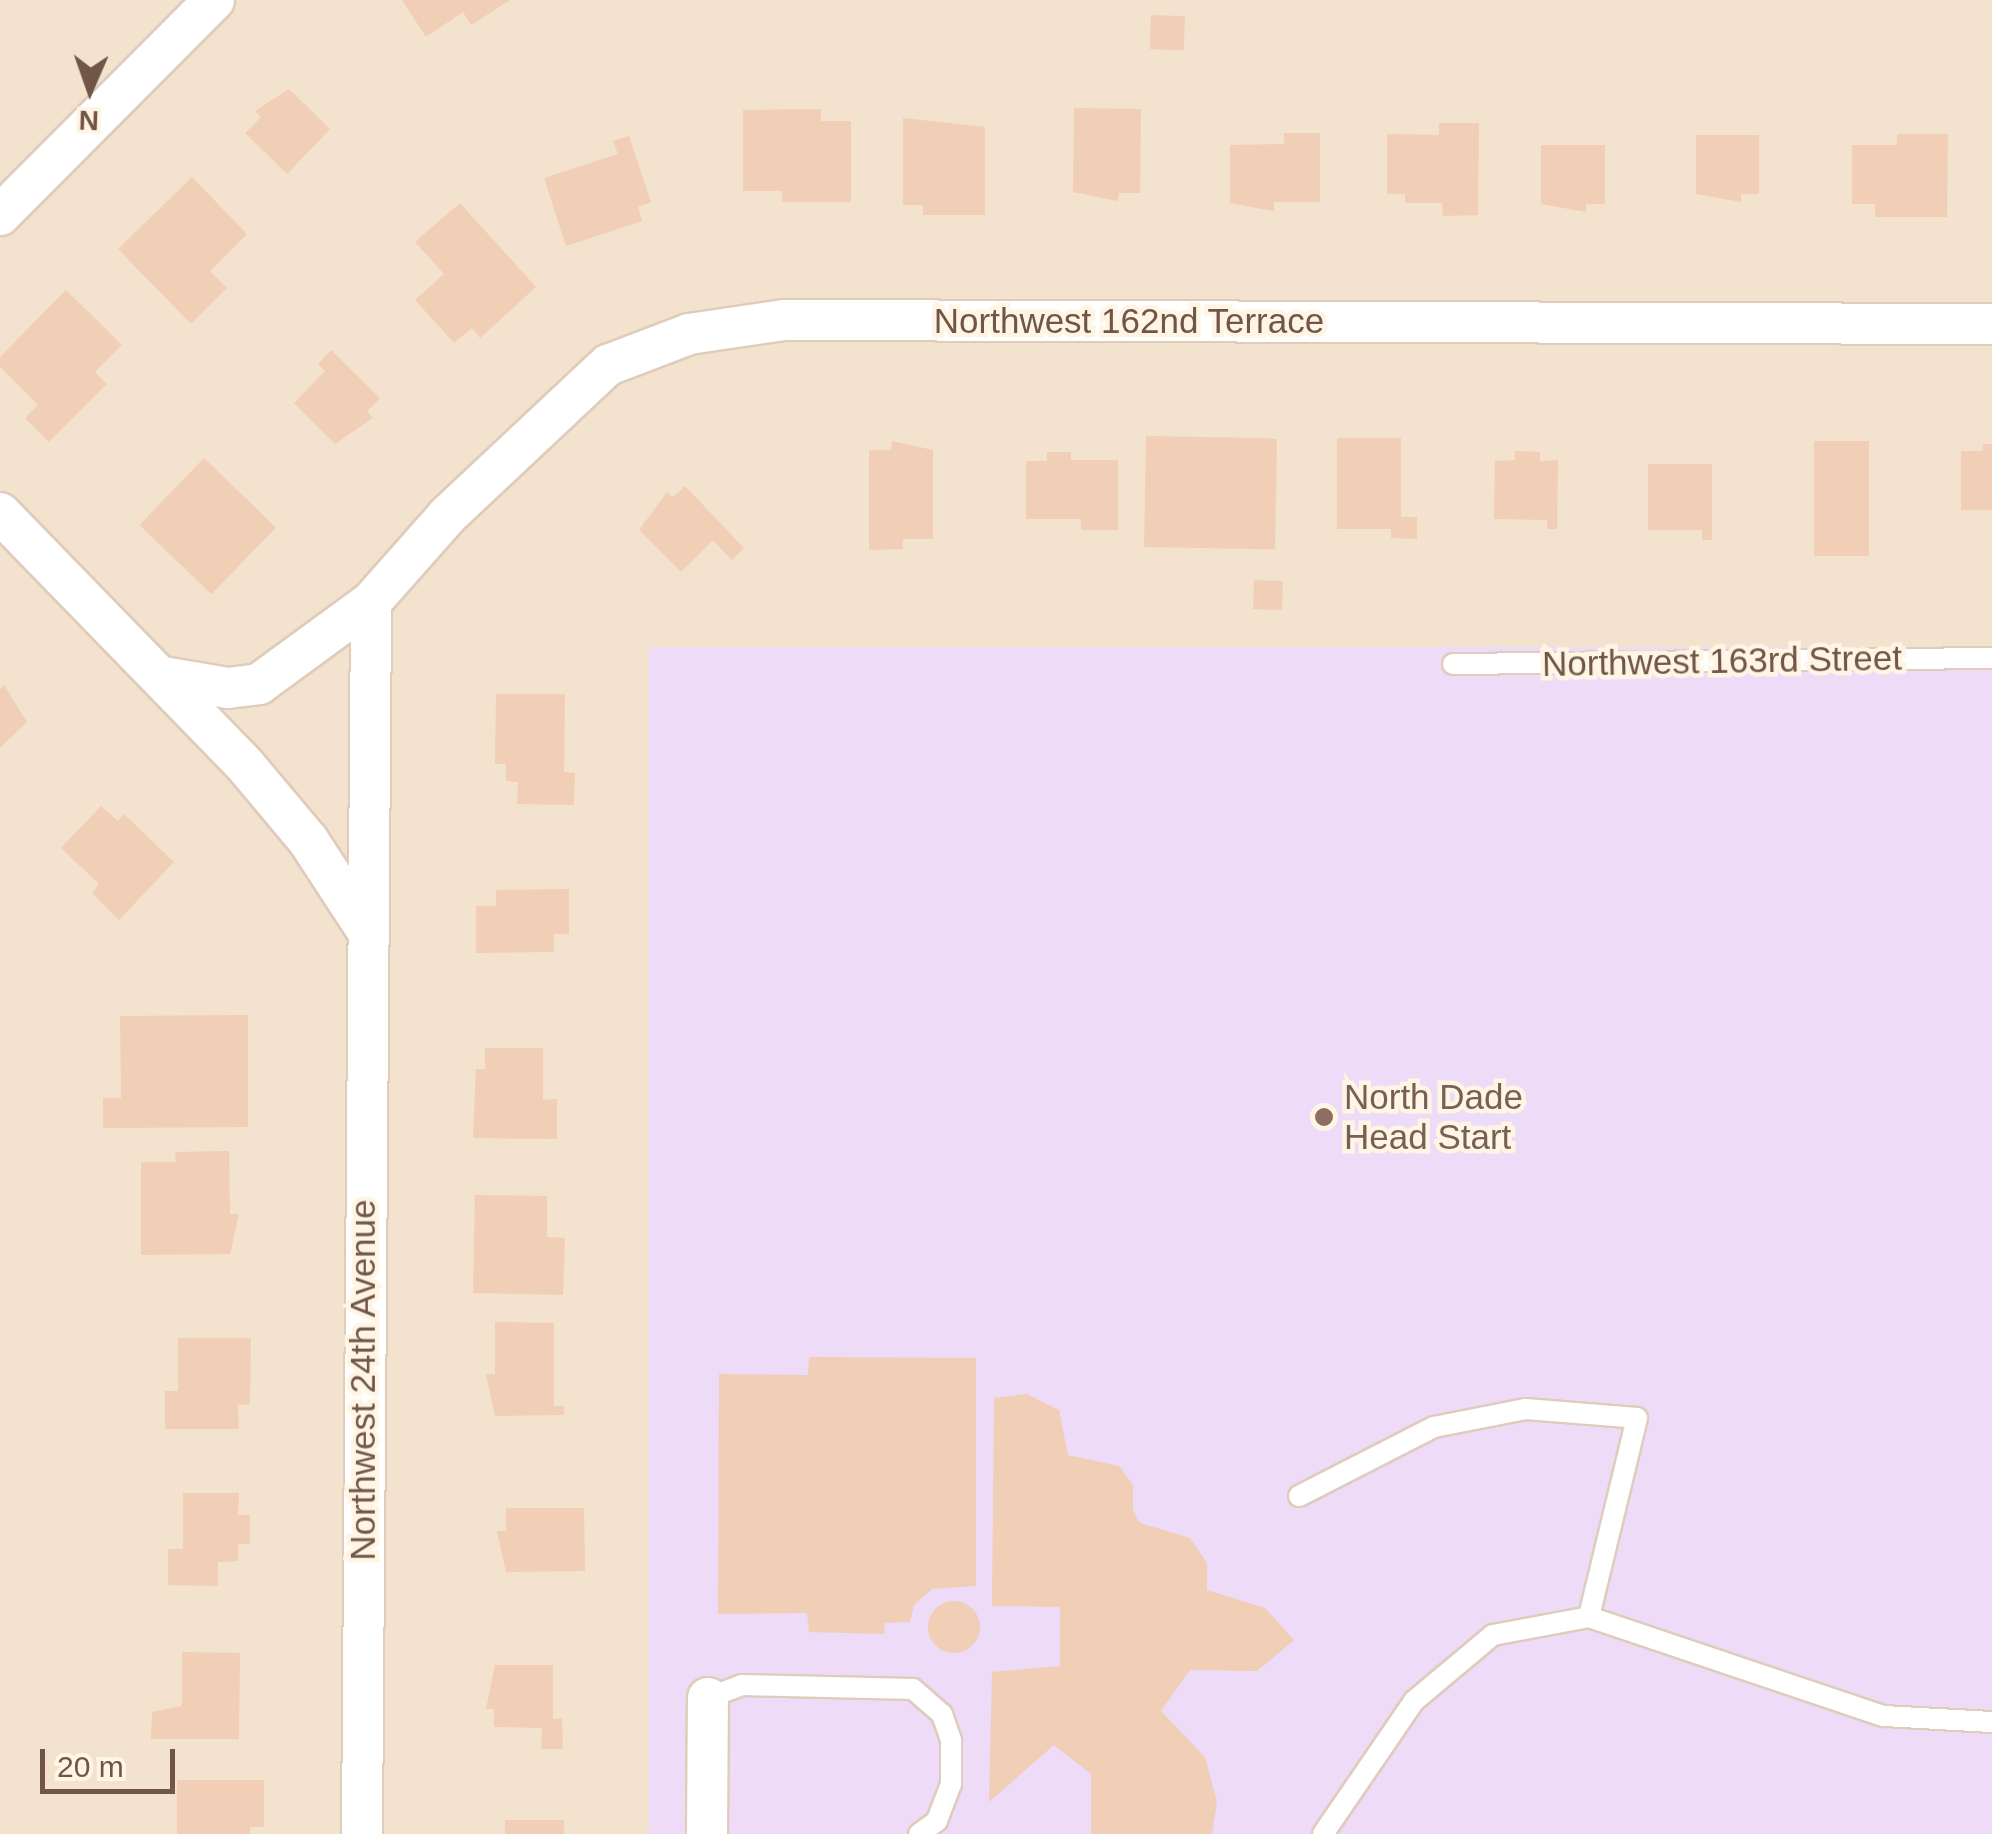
<!DOCTYPE html>
<style>
body{margin:0}
#map{position:relative;width:1992px;height:1834px;overflow:hidden;background:#fcf0de;font-family:Arial,sans-serif}
div>[style]{position:absolute}
[style*='--x']{left:calc(var(--x)*1px);top:calc(var(--y)*1px);width:calc(var(--w)*1px);rotate:calc(var(--a)*1deg)}
.residential>*{inset:0;background:#f3e2cd}
.education>*{inset:0;background:#eddbf8;transform-origin:0 0}
.building>*{inset:0;background:#f1ceb6;transform-origin:0 0}
.round{border-radius:50%}
.roads{filter:drop-shadow(2px 0 #dfccbb) drop-shadow(-2px 0 #dfccbb) drop-shadow(0 2px #dfccbb) drop-shadow(0 -2px #dfccbb)}
.lane>*{height:20px;margin:-10px;padding:0 10px;transform-origin:10px;border-radius:10px;background:#fff}
.street>*{height:40px;margin:-20px;padding:0 20px;transform-origin:20px;border-radius:20px;background:#fff}
.dots>*{width:28px;height:28px;translate:-50% -50%;box-sizing:border-box;border:5px solid #fff5e4;border-radius:50%}
span{translate:-50% -50%;white-space:nowrap;text-align:center;line-height:1.15;-webkit-text-stroke:9px #fff5e4;paint-order:stroke}
.street-label{font-size:35px;color:#715647}
.education-label{font-size:35px;color:#785e54}
.left{translate:0 -50%;text-align:left}
.north{position:absolute;left:40px;top:40px;width:100px;height:100px;-webkit-text-stroke:8px #fff5e4;paint-order:stroke;rotate:182deg;font-size:28px;font-weight:700;line-height:40px;text-align:center;color:#715647}
.north::after{content:'';display:block;margin:auto;width:35px;height:45px;background:#715647;clip-path:polygon(50% 0,100% 100%,50% 72%,0 100%)}
.scale{position:absolute;left:40px;top:1749px;width:135px;height:45px;box-sizing:border-box;border:5px solid #715647;border-top:0;padding-left:12px;font-size:30px;line-height:35px;white-space:nowrap;color:#715647;-webkit-text-stroke:8px #fff5e4;paint-order:stroke}
</style>
<div id="map">
<div class="residential">
<div style="clip-path:polygon(0 0,1992px 0,1992px 647px,650px 657px,669px 1834px,0 1834px)"></div>
</div>
<div class="education">
<div style="left:1992px;top:647px;width:1187px;height:1343px;rotate:90deg"></div>
</div>
<div class="building">
<div style="clip-path:polygon(402px 0,510px 0,471px 25px,463px 12px,426px 37px)"></div>
<div style="left:1151px;top:15px;width:34px;height:34px;rotate:2deg"></div>
<div style="clip-path:polygon(289px 89px,330px 129px,287px 174px,245px 133px,261px 117px,255px 111px)"></div>
<div style="clip-path:polygon(1074px 108px,1141px 109px,1140px 193px,1119px 193px,1118px 201px,1073px 192px)"></div>
<div style="clip-path:polygon(821px 109px,821px 121px,851px 121px,851px 202px,782px 202px,782px 191px,743px 191px,743px 110px)"></div>
<div style="clip-path:polygon(903px 118px,985px 127px,985px 215px,923px 215px,923px 205px,903px 205px)"></div>
<div style="clip-path:polygon(1439px 123px,1479px 123px,1478px 215px,1443px 216px,1442px 203px,1405px 203px,1405px 194px,1387px 194px,1387px 134px,1439px 135px)"></div>
<div style="clip-path:polygon(1284px 133px,1320px 133px,1320px 202px,1274px 202px,1274px 211px,1230px 203px,1230px 145px,1284px 144px)"></div>
<div style="clip-path:polygon(1897px 134px,1948px 134px,1947px 217px,1875px 217px,1875px 204px,1852px 204px,1852px 145px,1897px 145px)"></div>
<div style="clip-path:polygon(1696px 135px,1759px 135px,1759px 194px,1741px 194px,1741px 202px,1696px 194px)"></div>
<div style="clip-path:polygon(629px 136px,651px 202px,638px 207px,642px 221px,566px 246px,544px 178px,618px 154px,613px 141px)"></div>
<div style="clip-path:polygon(1541px 145px,1605px 145px,1605px 204px,1586px 204px,1586px 212px,1541px 204px)"></div>
<div style="clip-path:polygon(192px 177px,247px 234px,210px 271px,227px 288px,191px 324px,118px 249px)"></div>
<div style="clip-path:polygon(460px 203px,536px 287px,480px 338px,472px 328px,454px 343px,415px 300px,444px 274px,415px 242px)"></div>
<div style="clip-path:polygon(66px 290px,122px 345px,95px 372px,107px 384px,49px 442px,25px 418px,38px 405px,0 367px,0 357px)"></div>
<div style="clip-path:polygon(331px 350px,380px 398px,367px 411px,373px 418px,335px 444px,294px 403px,325px 371px,318px 364px)"></div>
<div style="left:1146px;top:436px;width:131px;height:111px;rotate:1deg"></div>
<div style="clip-path:polygon(1337px 438px,1401px 438px,1401px 517px,1417px 517px,1417px 539px,1391px 538px,1391px 529px,1337px 529px)"></div>
<div style="clip-path:polygon(892px 441px,933px 450px,933px 539px,903px 539px,903px 549px,869px 550px,869px 450px,891px 450px)"></div>
<div style="left:1814px;top:441px;width:55px;height:115px"></div>
<div style="clip-path:polygon(1983px 444px,1992px 444px,1992px 510px,1961px 510px,1961px 451px,1982px 451px)"></div>
<div style="clip-path:polygon(1515px 451px,1540px 452px,1540px 461px,1558px 460px,1557px 529px,1547px 529px,1547px 520px,1494px 519px,1495px 461px,1515px 460px)"></div>
<div style="clip-path:polygon(1047px 452px,1071px 452px,1071px 460px,1118px 460px,1118px 530px,1081px 530px,1081px 519px,1026px 519px,1026px 461px,1047px 461px)"></div>
<div style="left:204px;top:458px;width:100px;height:93px;rotate:44deg"></div>
<div style="clip-path:polygon(1648px 464px,1712px 464px,1712px 540px,1702px 540px,1702px 530px,1648px 530px)"></div>
<div style="clip-path:polygon(685px 486px,744px 548px,732px 560px,713px 540px,681px 572px,639px 530px,667px 492px,673px 497px)"></div>
<div style="left:1254px;top:580px;width:29px;height:29px;rotate:2deg"></div>
<div style="clip-path:polygon(4px 685px,27px 722px,0 748px,0 689px)"></div>
<div style="clip-path:polygon(496px 694px,565px 694px,564px 772px,575px 773px,574px 805px,517px 804px,518px 782px,506px 781px,506px 764px,495px 764px)"></div>
<div style="clip-path:polygon(101px 806px,118px 821px,124px 814px,174px 862px,119px 920px,92px 893px,99px 884px,61px 848px)"></div>
<div style="clip-path:polygon(569px 889px,569px 934px,554px 934px,554px 952px,476px 953px,476px 906px,496px 906px,496px 890px)"></div>
<div style="clip-path:polygon(248px 1015px,248px 1127px,103px 1128px,103px 1098px,121px 1098px,120px 1016px)"></div>
<div style="clip-path:polygon(485px 1048px,543px 1048px,543px 1100px,557px 1099px,557px 1139px,473px 1138px,476px 1069px,485px 1069px)"></div>
<div style="clip-path:polygon(229px 1151px,230px 1214px,239px 1214px,230px 1254px,141px 1255px,141px 1162px,176px 1162px,175px 1152px)"></div>
<div style="clip-path:polygon(475px 1195px,547px 1196px,547px 1237px,565px 1238px,563px 1295px,473px 1293px)"></div>
<div style="clip-path:polygon(495px 1322px,554px 1323px,554px 1406px,564px 1406px,564px 1415px,495px 1416px,486px 1374px,495px 1374px)"></div>
<div style="clip-path:polygon(178px 1338px,251px 1338px,250px 1404px,238px 1405px,239px 1429px,165px 1429px,165px 1391px,178px 1391px)"></div>
<div style="clip-path:polygon(809px 1357px,976px 1358px,976px 1586px,932px 1589px,914px 1605px,910px 1622px,885px 1623px,884px 1634px,809px 1632px,807px 1613px,718px 1614px,719px 1374px,808px 1375px)"></div>
<div style="clip-path:polygon(1027px 1394px,1059px 1410px,1068px 1455px,1119px 1466px,1133px 1485px,1133px 1510px,1140px 1523px,1190px 1538px,1207px 1563px,1207px 1590px,1265px 1608px,1294px 1640px,1257px 1671px,1190px 1670px,1161px 1711px,1205px 1757px,1217px 1802px,1212px 1834px,1091px 1834px,1091px 1774px,1054px 1745px,989px 1802px,992px 1672px,1060px 1666px,1060px 1607px,992px 1606px,994px 1398px)"></div>
<div style="clip-path:polygon(183px 1493px,239px 1493px,238px 1515px,250px 1515px,250px 1544px,238px 1544px,238px 1561px,218px 1562px,218px 1586px,168px 1585px,168px 1549px,183px 1549px)"></div>
<div style="clip-path:polygon(506px 1508px,584px 1508px,585px 1571px,506px 1572px,497px 1531px,506px 1531px)"></div>
<div class="round" style="left:928px;top:1601px;width:52px;height:52px"></div>
<div style="clip-path:polygon(182px 1652px,240px 1653px,239px 1739px,151px 1739px,152px 1712px,182px 1706px)"></div>
<div style="clip-path:polygon(495px 1665px,553px 1665px,553px 1719px,562px 1718px,563px 1749px,541px 1749px,542px 1728px,494px 1727px,494px 1709px,486px 1709px)"></div>
<div style="clip-path:polygon(177px 1780px,264px 1780px,264px 1827px,250px 1827px,250px 1834px,177px 1834px)"></div>
<div style="left:505px;top:1820px;width:59px;height:14px"></div>
</div>
<div class="roads">
<div class="lane">
<div style="--x:1453;--y:664;--w:539;--a:-0.64"></div>
<div style="--x:1299;--y:1496;--w:152;--a:-27.1"></div>
<div style="--x:1434;--y:1427;--w:94;--a:-11.1"></div>
<div style="--x:1526;--y:1409;--w:111;--a:4.6"></div>
<div style="--x:1637;--y:1418;--w:205;--a:103.6"></div>
<div style="--x:708;--y:1698;--w:36;--a:-21"></div>
<div style="--x:742;--y:1685;--w:171;--a:1.3"></div>
<div style="--x:913;--y:1689;--w:38;--a:41"></div>
<div style="--x:942;--y:1714;--w:28;--a:71"></div>
<div style="--x:951;--y:1740;--w:44;--a:90"></div>
<div style="--x:951;--y:1784;--w:40;--a:111"></div>
<div style="--x:937;--y:1821;--w:22;--a:144"></div>
<div style="--x:1323;--y:1834;--w:161;--a:-55.6"></div>
<div style="--x:1414;--y:1701;--w:103;--a:-39.9"></div>
<div style="--x:1493;--y:1635;--w:98;--a:-10.6"></div>
<div style="--x:1589;--y:1617;--w:311;--a:18.6"></div>
<div style="--x:1884;--y:1716;--w:108;--a:3.2"></div>
</div>
<div class="street">
<div style="--x:0;--y:215;--w:303;--a:-45.1"></div>
<div style="--x:0;--y:513;--w:351;--a:45.8"></div>
<div style="--x:245;--y:765;--w:98;--a:50"></div>
<div style="--x:308;--y:840;--w:103;--a:56.9"></div>
<div style="--x:163;--y:677;--w:66;--a:9.6"></div>
<div style="--x:228;--y:688;--w:31;--a:-7"></div>
<div style="--x:259;--y:684;--w:139;--a:-36.2"></div>
<div style="--x:371;--y:602;--w:115;--a:-48.5"></div>
<div style="--x:447;--y:516;--w:221;--a:-43.2"></div>
<div style="--x:608;--y:365;--w:87;--a:-20.9"></div>
<div style="--x:689;--y:334;--w:96;--a:-8.4"></div>
<div style="--x:784;--y:320;--w:1208;--a:0.19"></div>
<div style="--x:362;--y:1834;--w:1232;--a:-89.58"></div>
<div style="--x:707;--y:1834;--w:136;--a:-89.6"></div>
</div>
</div>
<div class="dots">
<div style="left:1324px;top:1117px;background:#8d6e63"></div>
</div>
<div class="street-label">
<span style="left:1129px;top:321px">Northwest 162nd Terrace</span>
<span style="left:1722px;top:661px;rotate:-1deg">Northwest 163rd Street</span>
<span style="left:363px;top:1380px;rotate:-90deg">Northwest 24th Avenue</span>
</div>
<div class="education-label">
<span class="left" style="left:1344px;top:1117px">North Dade<br>Head Start</span>
</div>
<div class="north">N</div>
<div class="scale">20 m</div>
</div>
